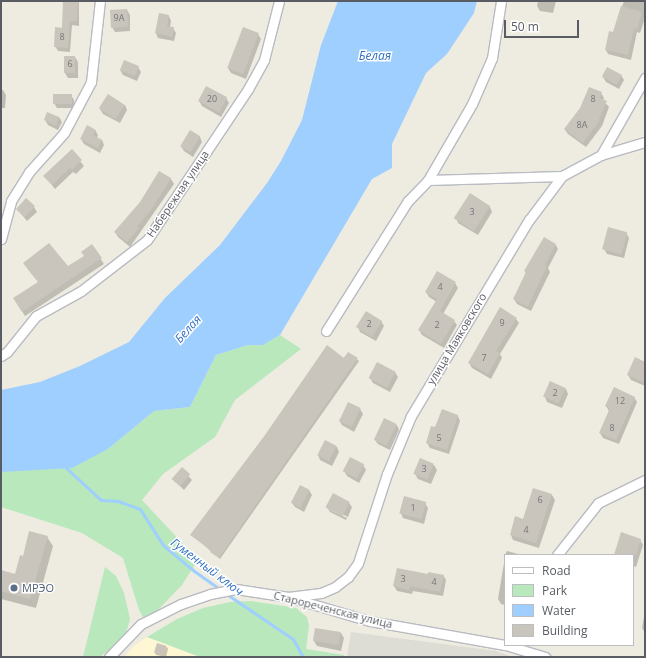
<!DOCTYPE html>
<meta charset="utf-8">
<style>
body{margin:0}
#map{position:relative;width:646px;height:658px;overflow:hidden;background:#eeebe0;font-family:"Open Sans",sans-serif}
div>[style]{position:absolute}
[style*='--x']{left:calc(var(--x)*1px);top:calc(var(--y)*1px);width:calc(var(--w)*1px);rotate:calc(var(--a)*1deg)}
.commercial>*{inset:0;background:#fff7d4}
.industrial>*{inset:0;background:#deddd5}
.green>*{inset:0;background:#b9e8bc}
.water>*{inset:0;background:#9fcfff}
.shadow>*{inset:0;background:#0003}
.stream>*{height:3px;margin:-1.5px;padding:0 1.5px;transform-origin:1.5px;border-radius:1.5px;background:#9fcfff}
.building>*{inset:0;background:#c9c5bd;transform-origin:0 0}
.roads{filter:drop-shadow(1px 0 #b8bbc1) drop-shadow(-1px 0 #b8bbc1) drop-shadow(0 1px #b8bbc1) drop-shadow(0 -1px #b8bbc1)}
.street>*{height:9px;margin:-4.5px;padding:0 4.5px;transform-origin:4.5px;border-radius:4.5px;background:#fff}
.dots>*{width:11px;height:11px;translate:-50% -50%;box-sizing:border-box;border:2px solid #fff;border-radius:50%}
span{translate:-50% -50%;white-space:nowrap;text-align:center;line-height:1.15;-webkit-text-stroke:3px #fff;paint-order:stroke}
.number-label{font-size:9px;color:#75777a}
.number-label span{-webkit-text-stroke-width:0}
.street-label{font-size:11px;color:#595d63}
.service-label{font-size:11px;color:#4e5e75}
.left{translate:0 -50%;text-align:left}
.water-label{font-size:12px;color:#3372c5;font-style:italic}
.frame{position:absolute;inset:0;border:2px solid #595d63;pointer-events:none}
.legend{position:absolute;left:504px;top:554px;width:130px;height:92px;box-sizing:border-box;background:#fff;border:1px solid #bdbec1;margin:0;padding:5px 7px;list-style:none;font-size:12px;color:#595d63}
.legend li{display:flex;align-items:center;gap:8px;height:20px}
.legend b{width:20px;border:1px solid #bdbec1}
.scale{position:absolute;left:504px;top:20px;width:75px;height:18px;box-sizing:border-box;border:2px solid #595d63;border-top:0;padding-left:5px;font-size:12px;line-height:14px;white-space:nowrap;color:#595d63;-webkit-text-stroke:3px #fff;paint-order:stroke}
</style>
<div id="map">
<div class="commercial">
<div style="clip-path:polygon(147px 637px,200px 657px,124px 657px,135px 645px)"></div>
</div>
<div class="industrial">
<div style="clip-path:polygon(351px 632px,496px 651px,513px 657px,347px 657px)"></div>
</div>
<div class="green">
<div style="clip-path:polygon(280px 335px,301px 349px,235px 400px,215px 437px,163px 474px,142px 500px,198px 560px,182px 585px,154px 614px,143px 617px,139px 610px,123px 558px,82px 533px,1px 507px,1px 472px,108px 449px,154px 411px,190px 407px,216px 355px,248px 345px,263px 345px)"></div>
<div style="clip-path:polygon(105px 567px,116px 576px,124px 593px,130px 619px,126px 633px,118px 642px,100px 657px,83px 657px)"></div>
<div style="clip-path:polygon(251px 601px,296px 608px,307px 617px,309px 626px,306px 649px,344px 655px,344px 657px,200px 657px,147px 637px,177px 619px,203px 608px,230px 602px)"></div>
</div>
<div class="water">
<div style="clip-path:polygon(338px 1px,477px 1px,474px 13px,447px 54px,426px 73px,392px 144px,392px 168px,372px 179px,280px 335px,263px 345px,248px 345px,216px 355px,190px 407px,154px 411px,108px 449px,72px 468px,1px 472px,1px 390px,40px 382px,80px 366px,129px 342px,165px 298px,220px 245px,267px 183px,281px 161px,302px 120px,321px 45px)"></div>
</div>
<div class="shadow">
<div style="clip-path:polygon(65px 1px,79px 1px,79px 26px,72px 25px,70px 52px,58px 51px,55px 46px,62px 29px)"></div>
<div style="clip-path:polygon(538px 1px,556px 1px,553px 13px,540px 11px,537px 6px)"></div>
<div style="clip-path:polygon(624px 1px,645px 1px,645px 18px,640px 33px,637px 32px,631px 60px,608px 54px,606px 50px,613px 33px)"></div>
<div style="clip-path:polygon(127px 10px,130px 15px,130px 31px,115px 32px,112px 27px,111px 11px)"></div>
<div style="clip-path:polygon(169px 16px,171px 21px,170px 27px,173px 28px,176px 33px,174px 41px,158px 38px,156px 33px)"></div>
<div style="clip-path:polygon(258px 34px,261px 39px,246px 79px,231px 73px,228px 68px)"></div>
<div style="clip-path:polygon(75px 57px,78px 62px,78px 78px,68px 78px,65px 73px)"></div>
<div style="clip-path:polygon(138px 67px,141px 72px,137px 81px,123px 75px,120px 70px)"></div>
<div style="clip-path:polygon(621px 75px,624px 80px,619px 89px,606px 82px,603px 77px)"></div>
<div style="clip-path:polygon(1px 90px,3px 90px,6px 95px,5px 108px,1px 108px)"></div>
<div style="clip-path:polygon(601px 93px,604px 98px,603px 100px,609px 107px,602px 126px,586px 147px,568px 134px,565px 130px)"></div>
<div style="clip-path:polygon(71px 95px,74px 100px,74px 108px,57px 108px,54px 103px)"></div>
<div style="clip-path:polygon(226px 98px,229px 103px,221px 117px,202px 106px,199px 101px)"></div>
<div style="clip-path:polygon(125px 105px,127px 110px,120px 123px,103px 114px,100px 109px)"></div>
<div style="clip-path:polygon(59px 117px,62px 122px,58px 130px,48px 125px,45px 120px)"></div>
<div style="clip-path:polygon(95px 130px,98px 135px,97px 138px,102px 140px,104px 145px,100px 153px,84px 144px,81px 139px)"></div>
<div style="clip-path:polygon(190px 131px,200px 137px,202px 142px,193px 157px,184px 151px,181px 146px)"></div>
<div style="clip-path:polygon(71px 150px,84px 166px,76px 174px,73px 172px,55px 189px,45px 176px)"></div>
<div style="clip-path:polygon(159px 172px,171px 179px,174px 184px,130px 247px,118px 237px,115px 232px,141px 202px)"></div>
<div style="clip-path:polygon(470px 195px,490px 207px,492px 212px,478px 235px,458px 223px,456px 218px)"></div>
<div style="clip-path:polygon(34px 207px,37px 212px,27px 221px,17px 209px)"></div>
<div style="clip-path:polygon(609px 228px,626px 233px,629px 238px,624px 258px,607px 254px,604px 249px)"></div>
<div style="clip-path:polygon(555px 244px,558px 249px,548px 268px,550px 272px,531px 311px,517px 304px,514px 299px,526px 274px,525px 271px)"></div>
<div style="clip-path:polygon(92px 246px,104px 264px,25px 316px,14px 298px,39px 283px,27px 268px,67px 267px,85px 256px)"></div>
<div style="clip-path:polygon(455px 283px,458px 288px,443px 314px,454px 321px,457px 325px,444px 348px,422px 335px,419px 330px,437px 302px,429px 297px,426px 292px)"></div>
<div style="clip-path:polygon(516px 319px,519px 323px,500px 354px,502px 358px,491px 379px,472px 368px,469px 363px)"></div>
<div style="clip-path:polygon(381px 321px,384px 326px,376px 341px,360px 332px,358px 327px)"></div>
<div style="clip-path:polygon(348px 353px,359px 361px,220px 559px,192px 535px)"></div>
<div style="clip-path:polygon(645px 363px,645px 386px,631px 380px,628px 375px)"></div>
<div style="clip-path:polygon(395px 372px,398px 377px,390px 392px,373px 383px,370px 378px)"></div>
<div style="clip-path:polygon(551px 382px,566px 389px,568px 394px,562px 408px,547px 402px,545px 397px)"></div>
<div style="clip-path:polygon(634px 397px,637px 402px,619px 444px,603px 438px,600px 433px,609px 411px,606px 406px)"></div>
<div style="clip-path:polygon(360px 409px,363px 414px,354px 432px,342px 425px,339px 420px)"></div>
<div style="clip-path:polygon(458px 416px,460px 421px,449px 454px,430px 448px,427px 443px,435px 428px)"></div>
<div style="clip-path:polygon(397px 425px,399px 430px,390px 450px,378px 444px,375px 440px)"></div>
<div style="clip-path:polygon(325px 441px,337px 447px,339px 452px,332px 466px,320px 460px,318px 455px)"></div>
<div style="clip-path:polygon(421px 460px,434px 465px,437px 470px,431px 484px,418px 479px,415px 474px)"></div>
<div style="clip-path:polygon(363px 465px,366px 470px,359px 483px,347px 476px,344px 471px)"></div>
<div style="clip-path:polygon(182px 469px,192px 480px,184px 490px,173px 479px)"></div>
<div style="clip-path:polygon(533px 489px,552px 495px,555px 500px,539px 548px,513px 540px,511px 535px,516px 518px,523px 520px)"></div>
<div style="clip-path:polygon(309px 490px,312px 495px,304px 512px,295px 507px,292px 503px)"></div>
<div style="clip-path:polygon(349px 503px,352px 507px,348px 517px,330px 508px,330px 510px,347px 518px,346px 520px,330px 512px,327px 507px)"></div>
<div style="clip-path:polygon(425px 503px,428px 508px,424px 524px,403px 518px,401px 513px)"></div>
<div style="clip-path:polygon(47px 537px,53px 546px,36px 608px,1px 599px,1px 571px,15px 575px,24px 557px)"></div>
<div style="clip-path:polygon(640px 540px,643px 545px,636px 567px,633px 566px,633px 555px,615px 555px)"></div>
<div style="clip-path:polygon(507px 551px,522px 555px,505px 555px)"></div>
<div style="clip-path:polygon(505px 557px,505px 605px,501px 604px,498px 599px)"></div>
<div style="clip-path:polygon(443px 575px,446px 580px,443px 596px,413px 591px,412px 594px,397px 591px,394px 586px,428px 576px)"></div>
<div style="clip-path:polygon(645px 611px,645px 633px,642px 628px)"></div>
<div style="clip-path:polygon(341px 633px,344px 638px,341px 651px,317px 646px,314px 641px)"></div>
<div style="clip-path:polygon(167px 647px,168px 649px,166px 657px,156px 655px,155px 653px)"></div>
</div>
<div class="stream">
<div style="--x:64;--y:466;--w:50;--a:42.6"></div>
<div style="--x:101;--y:500;--w:17;--a:3"></div>
<div style="--x:118;--y:501;--w:23;--a:20"></div>
<div style="--x:140;--y:509;--w:43;--a:57.4"></div>
<div style="--x:163;--y:545;--w:40;--a:40"></div>
<div style="--x:194;--y:571;--w:33;--a:35"></div>
<div style="--x:225;--y:593;--w:82;--a:34.1"></div>
<div style="--x:293;--y:639;--w:21;--a:61"></div>
</div>
<div class="building">
<div style="clip-path:polygon(63px 1px,78px 1px,77px 21px,70px 21px,68px 48px,54px 47px,55px 27px,62px 28px)"></div>
<div style="clip-path:polygon(621px 6px,642px 12px,637px 29px,634px 28px,628px 55px,605px 50px,609px 31px,613px 32px)"></div>
<div style="left:127px;top:9px;width:18px;height:17px;rotate:87deg"></div>
<div style="clip-path:polygon(159px 13px,169px 15px,167px 26px,174px 27px,172px 37px,155px 33px)"></div>
<div style="left:243px;top:27px;width:17px;height:44px;rotate:21deg"></div>
<div style="left:64px;top:56px;width:11px;height:17px"></div>
<div style="left:124px;top:60px;width:16px;height:11px;rotate:22deg"></div>
<div style="left:607px;top:67px;width:17px;height:11px;rotate:28deg"></div>
<div style="left:206px;top:86px;width:24px;height:17px;rotate:28deg"></div>
<div style="clip-path:polygon(589px 87px,602px 92px,600px 98px,607px 101px,599px 119px,600px 120px,583px 143px,564px 129px,580px 108px)"></div>
<div style="left:53px;top:94px;width:19px;height:10px"></div>
<div style="left:108px;top:94px;width:20px;height:17px;rotate:33deg"></div>
<div style="clip-path:polygon(47px 112px,59px 117px,56px 126px,44px 120px)"></div>
<div style="clip-path:polygon(87px 125px,96px 130px,93px 135px,102px 140px,98px 148px,80px 139px)"></div>
<div style="left:190px;top:130px;width:12px;height:19px;rotate:31deg"></div>
<div style="clip-path:polygon(72px 149px,82px 160px,72px 170px,70px 168px,52px 185px,43px 176px)"></div>
<div style="clip-path:polygon(159px 171px,171px 178px,151px 210px,137px 227px,139px 228px,127px 242px,114px 232px,140px 202px)"></div>
<div style="left:470px;top:193px;width:24px;height:30px;rotate:33deg"></div>
<div style="left:26px;top:198px;width:12px;height:15px;rotate:42deg"></div>
<div style="left:608px;top:227px;width:20px;height:23px;rotate:15deg"></div>
<div style="clip-path:polygon(544px 237px,556px 244px,545px 265px,547px 266px,528px 307px,513px 299px,526px 272px,524px 271px)"></div>
<div style="clip-path:polygon(49px 243px,68px 266px,84px 256px,81px 252px,92px 244px,102px 258px,22px 312px,13px 298px,38px 282px,23px 263px)"></div>
<div style="clip-path:polygon(437px 271px,456px 282px,440px 311px,455px 320px,441px 344px,418px 330px,437px 299px,425px 292px)"></div>
<div style="clip-path:polygon(500px 307px,517px 318px,496px 351px,500px 353px,488px 374px,468px 363px)"></div>
<div style="left:366px;top:311px;width:19px;height:19px;rotate:32deg"></div>
<div style="clip-path:polygon(327px 345px,344px 358px,348px 352px,358px 358px,219px 558px,210px 552px,211px 550px,190px 535px,265px 435px)"></div>
<div style="clip-path:polygon(635px 357px,645px 362px,645px 378px,643px 382px,627px 375px)"></div>
<div style="left:377px;top:362px;width:21px;height:18px;rotate:28deg"></div>
<div style="left:550px;top:381px;width:17px;height:17px;rotate:24deg"></div>
<div style="clip-path:polygon(614px 387px,635px 397px,616px 440px,599px 433px,610px 408px,605px 406px)"></div>
<div style="left:348px;top:402px;width:14px;height:21px;rotate:25deg"></div>
<div style="clip-path:polygon(442px 409px,458px 415px,447px 450px,426px 443px,431px 426px,435px 427px)"></div>
<div style="left:384px;top:418px;width:14px;height:24px;rotate:25deg"></div>
<div style="left:325px;top:440px;width:13px;height:17px;rotate:27deg"></div>
<div style="left:350px;top:457px;width:16px;height:16px;rotate:27deg"></div>
<div style="left:420px;top:458px;width:15px;height:17px;rotate:23deg"></div>
<div style="left:182px;top:467px;width:11px;height:16px;rotate:41deg"></div>
<div style="left:300px;top:485px;width:11px;height:20px;rotate:27deg"></div>
<div style="clip-path:polygon(533px 488px,552px 494px,536px 543px,510px 535px,515px 516px,523px 519px)"></div>
<div style="left:333px;top:493px;width:19px;height:16px;rotate:28deg"></div>
<div style="left:404px;top:496px;width:23px;height:18px;rotate:15deg"></div>
<div style="clip-path:polygon(29px 531px,48px 536px,30px 599px,1px 591px,1px 570px,15px 574px,20px 555px,23px 556px)"></div>
<div style="clip-path:polygon(621px 532px,641px 539px,636px 555px,614px 555px)"></div>
<div style="clip-path:polygon(397px 568px,428px 574px,428px 572px,444px 575px,440px 592px,410px 586px,409px 590px,393px 586px)"></div>
<div style="left:315px;top:628px;width:26px;height:13px;rotate:9deg"></div>
<div style="left:157px;top:643px;width:10px;height:10px;rotate:17deg"></div>
</div>
<div class="roads">
<div class="street">
<div style="--x:601;--y:155;--w:46;--a:-16.5"></div>
<div style="--x:428;--y:180;--w:134;--a:-1.7"></div>
<div style="--x:1;--y:239;--w:39;--a:-75"></div>
<div style="--x:11;--y:201;--w:34;--a:-58"></div>
<div style="--x:29;--y:172;--w:52;--a:-48.1"></div>
<div style="--x:64;--y:133;--w:58;--a:-62.1"></div>
<div style="--x:91;--y:82;--w:81;--a:-83.7"></div>
<div style="--x:326;--y:331;--w:154;--a:-57.8"></div>
<div style="--x:408;--y:201;--w:29;--a:-46"></div>
<div style="--x:428;--y:180;--w:88;--a:-59.9"></div>
<div style="--x:472;--y:104;--w:50;--a:-66.5"></div>
<div style="--x:492;--y:58;--w:58;--a:-81"></div>
<div style="--x:1;--y:356;--w:7;--a:-34"></div>
<div style="--x:7;--y:352;--w:46;--a:-51.1"></div>
<div style="--x:36;--y:316;--w:51;--a:-29.1"></div>
<div style="--x:81;--y:291;--w:83;--a:-37.7"></div>
<div style="--x:147;--y:240;--w:182;--a:-56.2"></div>
<div style="--x:248;--y:89;--w:33;--a:-61"></div>
<div style="--x:264;--y:60;--w:61;--a:-75.7"></div>
<div style="--x:557;--y:555;--w:66;--a:-51.7"></div>
<div style="--x:598;--y:503;--w:52;--a:-26.1"></div>
<div style="--x:288;--y:597;--w:33;--a:-7"></div>
<div style="--x:321;--y:593;--w:15;--a:-23"></div>
<div style="--x:335;--y:587;--w:16;--a:-38"></div>
<div style="--x:348;--y:577;--w:17;--a:-54"></div>
<div style="--x:358;--y:563;--w:94;--a:-72"></div>
<div style="--x:387;--y:474;--w:63;--a:-67.5"></div>
<div style="--x:411;--y:416;--w:229;--a:-59"></div>
<div style="--x:529;--y:220;--w:55;--a:-53.1"></div>
<div style="--x:562;--y:176;--w:44;--a:-28.3"></div>
<div style="--x:601;--y:155;--w:89;--a:-60.3"></div>
<div style="--x:506;--y:645;--w:41;--a:17.1"></div>
<div style="--x:109;--y:657;--w:46;--a:-45.9"></div>
<div style="--x:141;--y:624;--w:45;--a:-26.6"></div>
<div style="--x:181;--y:604;--w:31;--a:-19"></div>
<div style="--x:210;--y:594;--w:26;--a:-11"></div>
<div style="--x:236;--y:589;--w:53;--a:8.7"></div>
<div style="--x:288;--y:597;--w:85;--a:16.3"></div>
<div style="--x:370;--y:621;--w:137;--a:10.1"></div>
</div>
</div>
<div class="dots">
<div style="left:14px;top:588px;background:#5c6f8a"></div>
</div>
<div class="number-label">
<span style="left:119px;top:18px">9А</span>
<span style="left:62px;top:37px">8</span>
<span style="left:70px;top:64px">6</span>
<span style="left:212px;top:99px">20</span>
<span style="left:593px;top:99px">8</span>
<span style="left:582px;top:125px">8А</span>
<span style="left:472px;top:212px">3</span>
<span style="left:440px;top:287px">4</span>
<span style="left:502px;top:323px">9</span>
<span style="left:369px;top:324px">2</span>
<span style="left:437px;top:325px">2</span>
<span style="left:484px;top:358px">7</span>
<span style="left:555px;top:393px">2</span>
<span style="left:620px;top:401px">12</span>
<span style="left:612px;top:428px">8</span>
<span style="left:439px;top:438px">5</span>
<span style="left:424px;top:469px">3</span>
<span style="left:540px;top:500px">6</span>
<span style="left:413px;top:508px">1</span>
<span style="left:526px;top:530px">4</span>
<span style="left:403px;top:579px">3</span>
<span style="left:434px;top:582px">4</span>
</div>
<div class="street-label">
<span style="left:178px;top:194px;rotate:-56deg">Набережная улица</span>
<span style="left:457px;top:339px;rotate:-59deg">улица Маяковского</span>
<span style="left:333px;top:610px;rotate:14deg">Старореченская улица</span>
</div>
<div class="service-label">
<span class="left" style="left:22px;top:588px">МРЭО</span>
</div>
<div class="water-label">
<span style="left:375px;top:56px">Белая</span>
<span style="left:188px;top:329px;rotate:-48deg">Белая</span>
<span style="left:207px;top:567px;rotate:37deg">Гуменный ключ</span>
</div>
<div class="frame"></div>
<ul class="legend">
<li><b style="height:5px;background:#fff"></b>Road</li>
<li><b style="height:11px;background:#b9e8bc"></b>Park</li>
<li><b style="height:11px;background:#9fcfff"></b>Water</li>
<li><b style="height:11px;background:#c9c5bd"></b>Building</li>
</ul>
<div class="scale">50 m</div>
</div>
